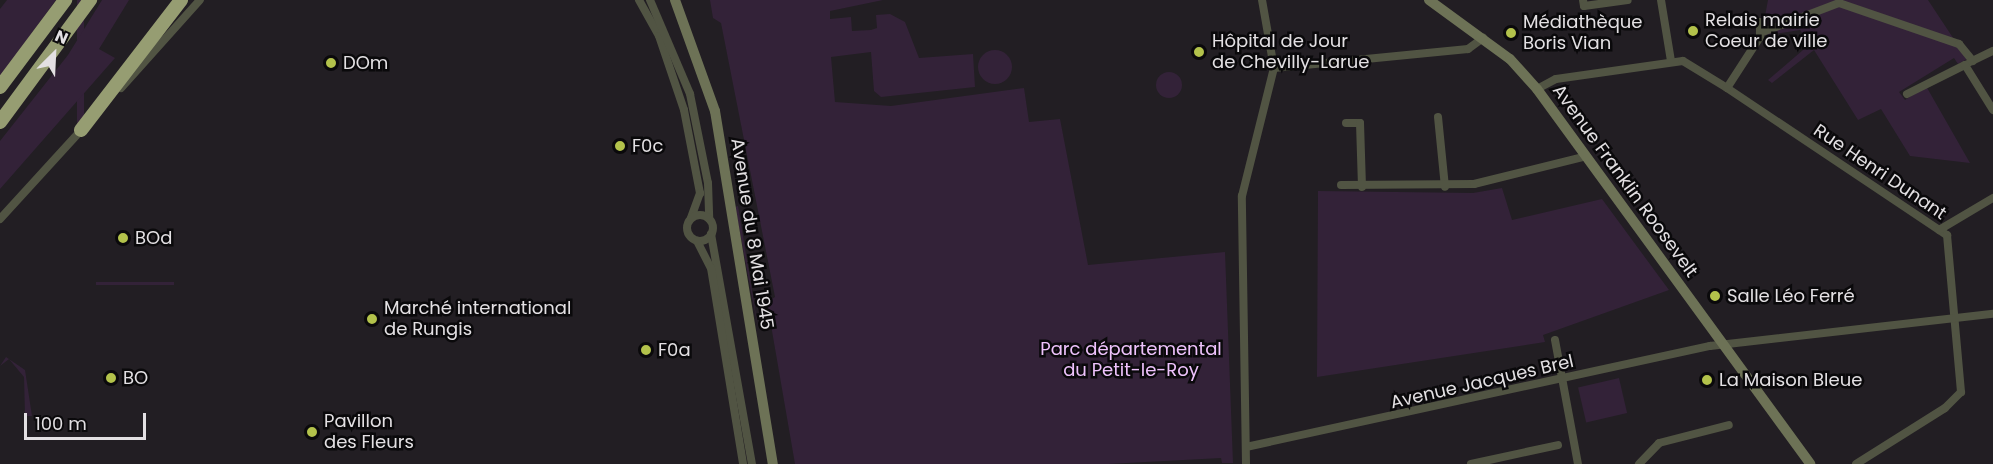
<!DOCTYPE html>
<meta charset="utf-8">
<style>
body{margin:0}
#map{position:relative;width:1993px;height:464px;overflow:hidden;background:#221e23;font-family:Poppins,sans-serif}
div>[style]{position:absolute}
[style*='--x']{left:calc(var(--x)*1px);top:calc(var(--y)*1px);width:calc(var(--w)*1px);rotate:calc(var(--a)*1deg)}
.green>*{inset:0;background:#332238;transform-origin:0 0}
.round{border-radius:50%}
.street>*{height:8px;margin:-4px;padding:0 4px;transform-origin:4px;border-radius:4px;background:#515443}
.street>.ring{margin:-4px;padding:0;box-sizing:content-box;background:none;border:8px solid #515443;border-radius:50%}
.secondary>*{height:10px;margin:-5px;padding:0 5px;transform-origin:5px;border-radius:5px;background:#6d7256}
.highway>*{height:14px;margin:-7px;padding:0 7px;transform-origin:7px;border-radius:7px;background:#969d72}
.dots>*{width:16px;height:16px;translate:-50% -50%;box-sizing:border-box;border:3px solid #0a090b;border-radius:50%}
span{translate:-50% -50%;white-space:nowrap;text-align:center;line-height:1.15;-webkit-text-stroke:5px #0a090b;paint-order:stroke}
.poi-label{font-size:18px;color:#e3e0e3}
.left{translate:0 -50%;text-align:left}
.street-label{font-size:18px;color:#e3e0e3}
.park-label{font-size:18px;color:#eec2fc}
.north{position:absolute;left:24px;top:24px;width:60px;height:60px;-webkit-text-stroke:4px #0a090b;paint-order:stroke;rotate:24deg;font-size:16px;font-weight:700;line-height:24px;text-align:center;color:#e3e0e3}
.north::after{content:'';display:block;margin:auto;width:21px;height:27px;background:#e3e0e3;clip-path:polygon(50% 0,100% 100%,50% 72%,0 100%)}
.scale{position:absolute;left:24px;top:413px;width:122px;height:27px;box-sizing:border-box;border:3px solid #e3e0e3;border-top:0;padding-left:8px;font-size:18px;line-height:21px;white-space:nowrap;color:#e3e0e3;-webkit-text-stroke:4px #0a090b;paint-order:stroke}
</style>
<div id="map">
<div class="green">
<div style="clip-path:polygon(7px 0,56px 0,0 77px,0 9px)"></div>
<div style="left:77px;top:0;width:7px;height:129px"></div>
<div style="clip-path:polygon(102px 0,129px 0,99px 49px,115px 58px,0 189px,0 141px,68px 55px)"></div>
<div style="clip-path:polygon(710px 0,883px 0,830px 11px,830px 19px,851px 17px,852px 31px,871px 30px,877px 28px,876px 15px,890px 14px,905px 22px,919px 58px,973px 54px,975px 87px,881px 97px,874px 91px,871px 52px,831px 57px,835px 102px,891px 106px,1024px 88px,1029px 122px,1060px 119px,1088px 265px,1225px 252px,1233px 463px,1222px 463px,1221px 458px,1108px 464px,795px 464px,767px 302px,775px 297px,721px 23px,713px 18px)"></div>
<div style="clip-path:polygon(1768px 0,1928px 0,1967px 59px,1958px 64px,1954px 58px,1899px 92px,1905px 100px,1926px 86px,1970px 163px,1910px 156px,1881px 109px,1858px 120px,1814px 50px,1772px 83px,1768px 80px,1810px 44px,1800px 30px,1768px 35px,1763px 27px)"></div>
<div class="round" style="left:978px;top:50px;width:34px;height:34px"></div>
<div class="round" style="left:1156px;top:72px;width:26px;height:26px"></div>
<div style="clip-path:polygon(1502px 188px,1512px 220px,1602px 199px,1669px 290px,1543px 335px,1545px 342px,1317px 377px,1318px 191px,1473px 193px)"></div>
<div style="clip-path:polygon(738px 206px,759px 333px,735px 207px)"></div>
<div style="left:174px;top:282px;width:3px;height:78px;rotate:90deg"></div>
<div style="clip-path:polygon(6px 357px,25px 370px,32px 416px,25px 416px,24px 377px,9px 359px,0 366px)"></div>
<div style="left:1619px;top:378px;width:36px;height:42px;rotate:77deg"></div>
</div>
<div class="street">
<div style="--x:639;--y:0;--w:41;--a:60.9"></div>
<div style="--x:659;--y:36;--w:78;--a:71.3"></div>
<div style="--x:684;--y:110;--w:85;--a:79.1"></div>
<div style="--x:700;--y:193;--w:27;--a:110"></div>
<div style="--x:650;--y:0;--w:102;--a:66.9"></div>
<div style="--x:690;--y:94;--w:91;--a:78.6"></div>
<div style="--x:708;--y:183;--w:36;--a:88"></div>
<div style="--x:1583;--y:0;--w:6;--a:81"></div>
<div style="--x:1584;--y:6;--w:44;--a:-7.8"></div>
<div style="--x:1661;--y:0;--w:62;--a:80.7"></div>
<div style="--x:1760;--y:33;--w:85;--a:-20.8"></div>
<div style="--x:1839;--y:3;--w:127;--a:18.9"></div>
<div style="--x:1959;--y:44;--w:22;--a:51"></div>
<div style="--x:1970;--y:62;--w:25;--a:-26"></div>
<div style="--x:1274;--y:68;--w:195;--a:-5.6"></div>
<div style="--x:1468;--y:49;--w:19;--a:-36"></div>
<div style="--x:121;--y:88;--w:118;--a:-48.1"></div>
<div style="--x:1727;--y:88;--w:265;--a:33.8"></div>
<div style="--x:1947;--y:235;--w:158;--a:84.9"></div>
<div style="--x:1961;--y:392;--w:23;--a:135"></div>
<div style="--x:1945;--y:408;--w:105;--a:147.8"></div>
<div style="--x:1537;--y:89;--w:21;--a:-28"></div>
<div style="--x:1556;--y:79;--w:128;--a:-8.1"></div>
<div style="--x:1683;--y:61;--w:52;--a:31.5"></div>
<div style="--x:1727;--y:88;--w:61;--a:-57.1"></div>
<div style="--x:1760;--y:37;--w:15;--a:-90"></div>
<div style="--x:1907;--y:94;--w:65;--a:-26.6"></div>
<div style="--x:1965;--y:65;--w:53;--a:58.1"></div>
<div style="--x:1438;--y:117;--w:70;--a:84.3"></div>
<div style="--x:1346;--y:123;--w:14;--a:0"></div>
<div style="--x:1360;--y:123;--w:64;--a:88.2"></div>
<div style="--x:1341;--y:185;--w:133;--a:-0.4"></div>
<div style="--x:1474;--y:184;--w:116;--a:-13.9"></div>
<div class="ring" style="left:687px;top:215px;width:18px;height:18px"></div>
<div style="--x:0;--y:219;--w:125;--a:-47.6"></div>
<div style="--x:1939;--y:230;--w:63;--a:-30.7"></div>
<div style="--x:711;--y:234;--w:234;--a:79.9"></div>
<div style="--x:697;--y:241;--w:30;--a:63"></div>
<div style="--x:711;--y:268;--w:199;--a:80.7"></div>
<div style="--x:1555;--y:340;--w:126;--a:79.5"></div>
<div style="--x:1246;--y:447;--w:475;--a:-12.3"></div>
<div style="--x:1710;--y:346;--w:285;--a:-6.5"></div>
<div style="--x:1246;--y:464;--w:268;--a:-90.9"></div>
<div style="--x:1242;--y:196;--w:132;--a:-76"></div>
<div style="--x:1274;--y:68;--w:69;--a:-100"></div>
<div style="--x:1471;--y:464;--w:89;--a:-12.3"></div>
<div style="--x:1639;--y:464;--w:29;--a:-46"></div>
<div style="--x:1659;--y:443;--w:72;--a:-14.4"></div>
</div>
<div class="secondary">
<div style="--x:675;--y:0;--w:118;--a:70.2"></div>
<div style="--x:715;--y:111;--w:358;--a:80.7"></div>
<div style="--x:1429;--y:0;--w:100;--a:36.1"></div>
<div style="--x:1510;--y:59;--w:40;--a:48"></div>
<div style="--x:1537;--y:89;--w:464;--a:53.9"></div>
</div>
<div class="highway">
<div style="--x:0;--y:87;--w:109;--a:-53.2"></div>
<div style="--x:0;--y:122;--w:152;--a:-53.6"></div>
<div style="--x:81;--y:130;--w:164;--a:-52.4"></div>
</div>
<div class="dots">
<div style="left:1693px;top:31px;background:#b3c24b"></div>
<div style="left:1511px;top:33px;background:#b3c24b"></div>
<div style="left:1199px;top:52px;background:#b3c24b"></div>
<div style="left:331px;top:63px;background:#b3c24b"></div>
<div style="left:620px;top:146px;background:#b3c24b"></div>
<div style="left:123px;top:238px;background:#b3c24b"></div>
<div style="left:1715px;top:296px;background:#b3c24b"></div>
<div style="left:372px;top:319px;background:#b3c24b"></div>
<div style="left:646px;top:350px;background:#b3c24b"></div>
<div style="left:111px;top:378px;background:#b3c24b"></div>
<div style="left:1707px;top:380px;background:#b3c24b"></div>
<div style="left:312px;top:432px;background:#b3c24b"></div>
</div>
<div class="poi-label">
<span class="left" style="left:1705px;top:31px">Relais mairie<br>Coeur de ville</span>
<span class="left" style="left:1523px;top:33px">Médiathèque<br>Boris Vian</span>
<span class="left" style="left:1212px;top:52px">Hôpital de Jour<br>de Chevilly-Larue</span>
<span class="left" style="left:343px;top:63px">DOm</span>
<span class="left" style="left:632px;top:146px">F0c</span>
<span class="left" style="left:135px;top:238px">BOd</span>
<span class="left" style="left:1727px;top:296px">Salle Léo Ferré</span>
<span class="left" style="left:384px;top:319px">Marché international<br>de Rungis</span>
<span class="left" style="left:658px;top:350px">F0a</span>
<span class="left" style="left:123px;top:378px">BO</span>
<span class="left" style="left:1719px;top:380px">La Maison Bleue</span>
<span class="left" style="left:324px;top:432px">Pavillon<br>des Fleurs</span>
</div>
<div class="street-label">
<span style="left:1880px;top:172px;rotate:34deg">Rue Henri Dunant</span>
<span style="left:1625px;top:181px;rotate:54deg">Avenue Franklin Roosevelt</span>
<span style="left:752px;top:234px;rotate:81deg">Avenue du 8 Mai 1945</span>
<span style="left:1482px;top:382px;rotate:-13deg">Avenue Jacques Brel</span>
</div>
<div class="park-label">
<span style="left:1131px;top:360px">Parc départemental<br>du Petit-le-Roy</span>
</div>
<div class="north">N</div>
<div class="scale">100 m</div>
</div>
